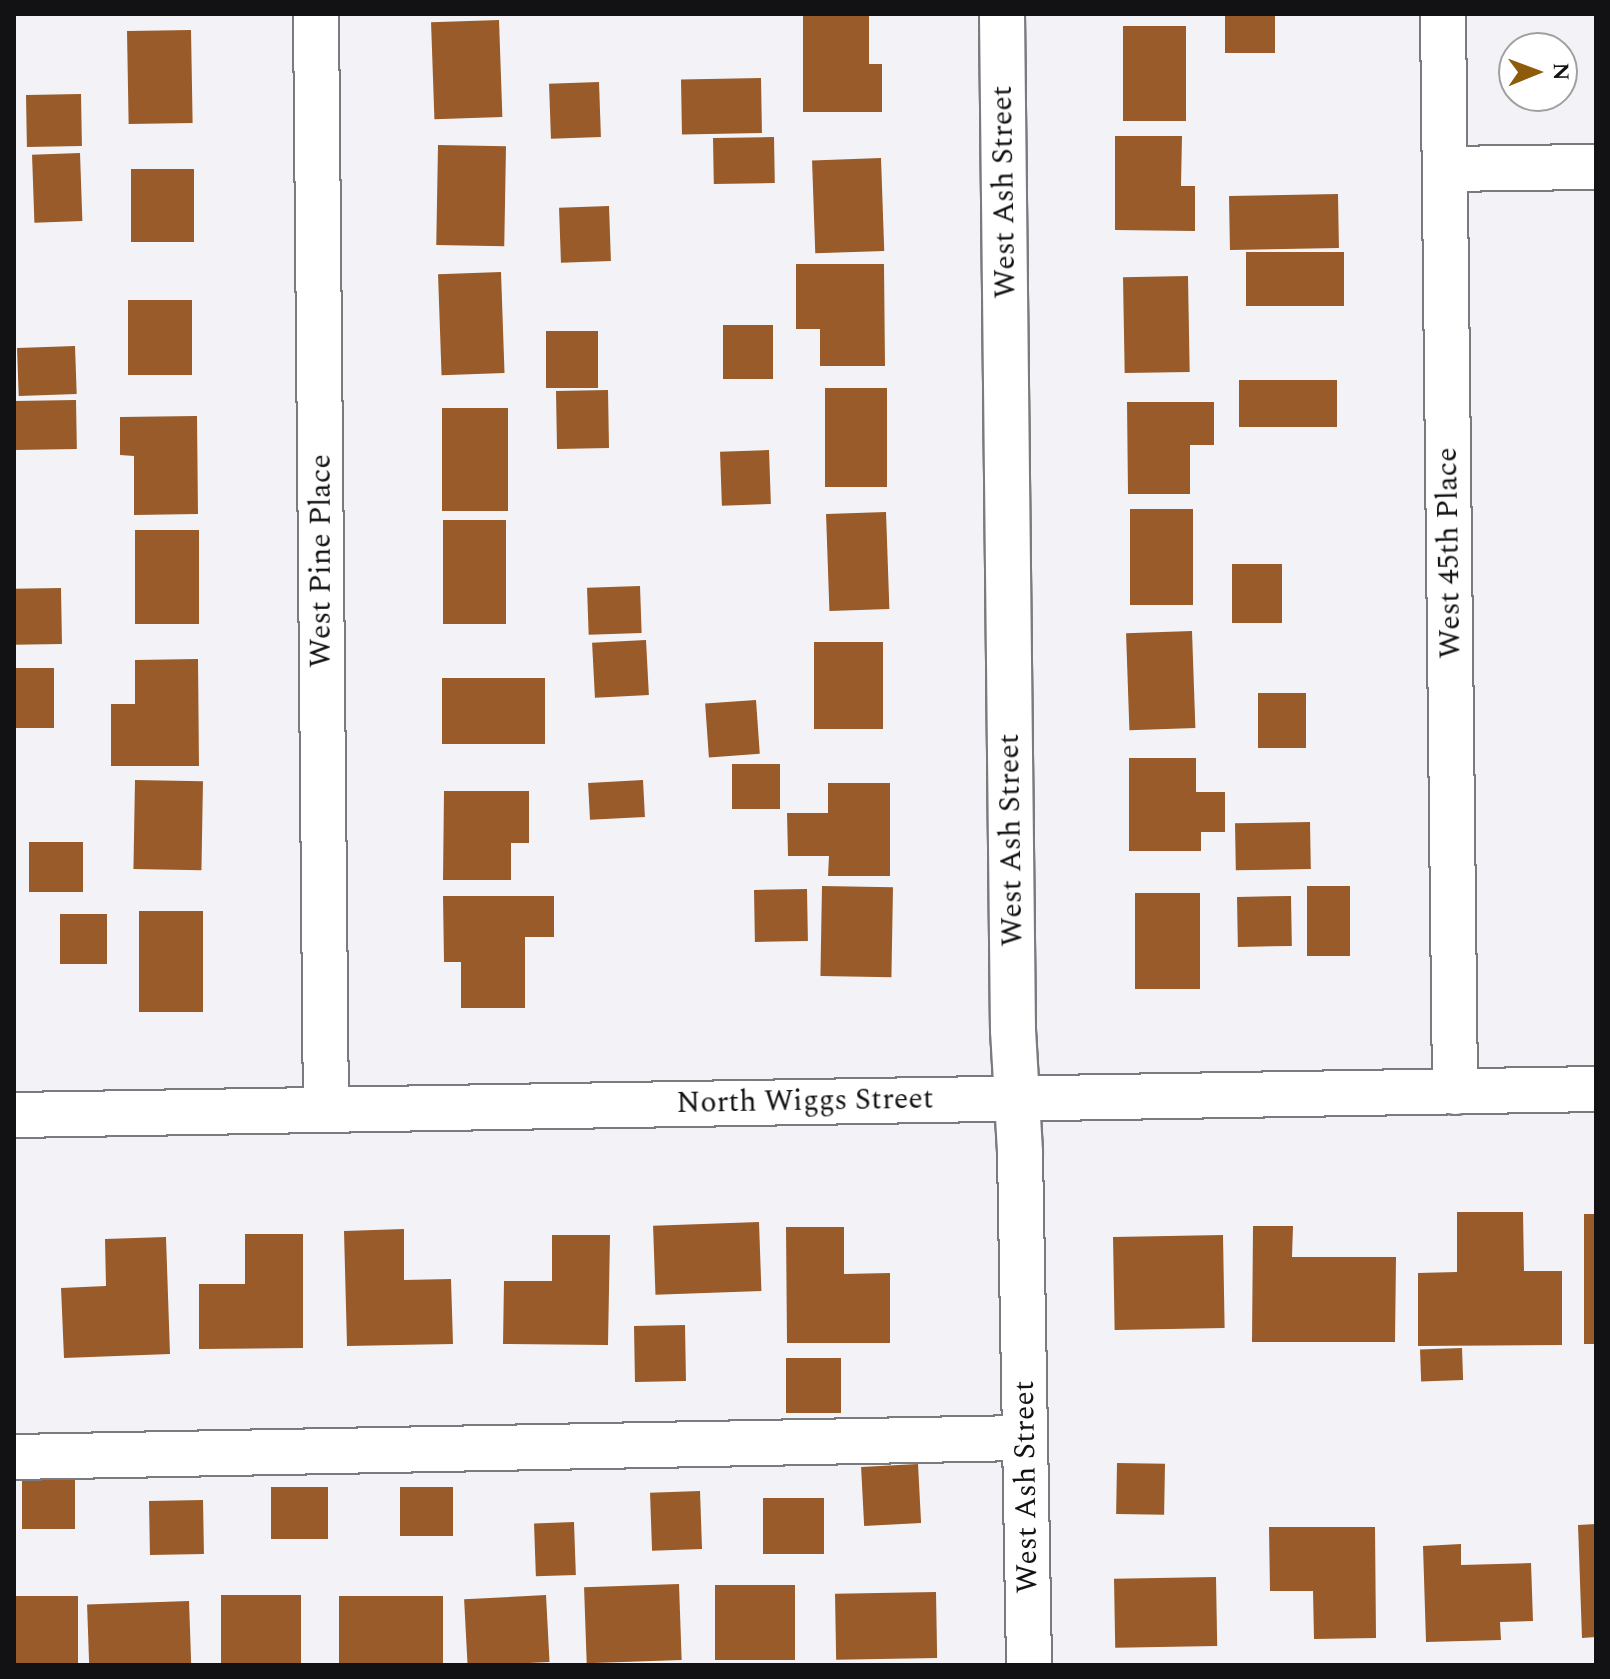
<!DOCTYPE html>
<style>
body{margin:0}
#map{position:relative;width:1610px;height:1679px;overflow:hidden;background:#f3f3f7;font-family:Spectral,serif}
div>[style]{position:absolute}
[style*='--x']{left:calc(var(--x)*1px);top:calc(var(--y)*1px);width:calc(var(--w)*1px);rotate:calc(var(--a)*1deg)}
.building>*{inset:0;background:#995b29;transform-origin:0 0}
.roads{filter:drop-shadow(2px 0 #7b7b7f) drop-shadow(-2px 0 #7b7b7f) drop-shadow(0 2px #7b7b7f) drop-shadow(0 -2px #7b7b7f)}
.minor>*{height:44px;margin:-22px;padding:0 22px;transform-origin:22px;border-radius:22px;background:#fff}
span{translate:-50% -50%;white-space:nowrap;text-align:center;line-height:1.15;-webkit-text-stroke:8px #fff;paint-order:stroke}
.street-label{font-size:30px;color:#121214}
.frame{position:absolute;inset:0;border:16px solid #121214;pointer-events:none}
.north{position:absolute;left:1498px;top:32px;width:80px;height:80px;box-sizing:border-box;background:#fff;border:2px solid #a0a0a1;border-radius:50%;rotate:89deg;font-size:22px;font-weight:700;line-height:32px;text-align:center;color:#121214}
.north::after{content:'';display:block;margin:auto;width:28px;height:36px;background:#8e5b0a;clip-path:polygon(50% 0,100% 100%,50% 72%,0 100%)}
</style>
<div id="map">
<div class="building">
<div style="clip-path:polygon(803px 14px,869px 14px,869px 64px,882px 64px,882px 112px,803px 112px)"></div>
<div style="left:1225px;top:14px;width:50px;height:39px"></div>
<div style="left:499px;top:20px;width:97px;height:68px;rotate:88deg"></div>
<div style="left:1123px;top:26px;width:63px;height:95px"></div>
<div style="left:191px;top:30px;width:93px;height:64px;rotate:89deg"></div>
<div style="left:761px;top:78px;width:55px;height:80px;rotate:89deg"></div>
<div style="left:599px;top:82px;width:55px;height:50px;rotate:88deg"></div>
<div style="left:81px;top:94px;width:52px;height:55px;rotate:89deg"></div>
<div style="clip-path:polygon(1115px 136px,1182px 136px,1181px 186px,1195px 186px,1195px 231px,1115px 230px)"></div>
<div style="left:774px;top:137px;width:46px;height:61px;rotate:89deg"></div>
<div style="left:438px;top:145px;width:68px;height:100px;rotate:1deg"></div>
<div style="left:80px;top:153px;width:68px;height:48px;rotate:88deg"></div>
<div style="left:881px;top:158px;width:93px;height:69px;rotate:88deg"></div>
<div style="left:131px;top:169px;width:63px;height:73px"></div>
<div style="left:1338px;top:194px;width:54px;height:109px;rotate:89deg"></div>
<div style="left:609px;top:206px;width:55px;height:50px;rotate:88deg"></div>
<div style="left:1246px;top:252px;width:98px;height:54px"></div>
<div style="clip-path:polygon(796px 264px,884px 264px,885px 366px,820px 366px,820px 329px,796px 329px)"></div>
<div style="left:501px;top:272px;width:101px;height:63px;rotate:88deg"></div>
<div style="left:1188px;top:276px;width:96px;height:65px;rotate:89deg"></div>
<div style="left:128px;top:300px;width:64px;height:75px"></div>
<div style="left:723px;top:325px;width:50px;height:54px"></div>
<div style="left:598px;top:331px;width:57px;height:52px;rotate:90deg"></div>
<div style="left:75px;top:346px;width:48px;height:58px;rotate:88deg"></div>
<div style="left:1239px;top:380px;width:98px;height:47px"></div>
<div style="left:825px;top:388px;width:62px;height:99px"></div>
<div style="left:608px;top:390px;width:58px;height:52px;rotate:89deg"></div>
<div style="left:76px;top:400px;width:49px;height:62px;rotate:89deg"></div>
<div style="clip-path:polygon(1127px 402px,1214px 402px,1214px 445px,1190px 445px,1190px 494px,1128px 494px)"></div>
<div style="left:442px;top:408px;width:66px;height:103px"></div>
<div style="clip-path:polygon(197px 416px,198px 514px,134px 515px,134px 456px,120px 455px,120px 417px)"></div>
<div style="left:769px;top:450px;width:54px;height:49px;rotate:88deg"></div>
<div style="left:1130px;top:509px;width:63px;height:96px"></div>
<div style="left:886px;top:512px;width:97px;height:60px;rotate:88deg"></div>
<div style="left:443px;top:520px;width:63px;height:104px"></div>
<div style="left:135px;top:530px;width:64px;height:94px"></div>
<div style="left:1232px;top:564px;width:50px;height:59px"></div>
<div style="left:640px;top:586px;width:47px;height:53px;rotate:88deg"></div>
<div style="left:61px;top:588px;width:56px;height:47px;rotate:89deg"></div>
<div style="left:1192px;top:631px;width:97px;height:66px;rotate:88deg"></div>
<div style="left:646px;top:640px;width:55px;height:54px;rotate:87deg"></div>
<div style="left:814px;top:642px;width:69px;height:87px"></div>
<div style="clip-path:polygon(198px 659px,199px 766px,111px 766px,111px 704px,135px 704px,135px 660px)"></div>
<div style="left:14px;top:668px;width:40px;height:60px"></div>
<div style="left:442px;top:678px;width:103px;height:66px"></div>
<div style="left:1258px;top:693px;width:48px;height:55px"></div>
<div style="left:756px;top:700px;width:54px;height:51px;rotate:86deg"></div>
<div style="clip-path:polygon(1129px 758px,1196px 758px,1196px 792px,1225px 792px,1225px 832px,1201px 832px,1201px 851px,1129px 851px)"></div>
<div style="left:732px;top:764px;width:48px;height:45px"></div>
<div style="left:135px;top:780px;width:68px;height:89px;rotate:1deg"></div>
<div style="left:643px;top:780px;width:37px;height:55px;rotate:87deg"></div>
<div style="clip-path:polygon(828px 783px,890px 783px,890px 876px,828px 876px,829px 856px,788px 856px,787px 813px,828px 813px)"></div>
<div style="clip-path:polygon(444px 791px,529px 791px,529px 843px,511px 843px,511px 880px,443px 880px)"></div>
<div style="left:1310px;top:822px;width:47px;height:75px;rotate:89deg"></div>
<div style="left:29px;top:842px;width:54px;height:50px"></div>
<div style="left:822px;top:886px;width:71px;height:90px;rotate:1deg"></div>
<div style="left:1307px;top:886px;width:43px;height:70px"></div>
<div style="left:807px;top:889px;width:52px;height:53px;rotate:89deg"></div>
<div style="left:1135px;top:893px;width:65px;height:96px"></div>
<div style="clip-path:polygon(443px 896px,554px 896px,554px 937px,525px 937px,525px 1008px,461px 1008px,461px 962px,444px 962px)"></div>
<div style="left:1291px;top:896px;width:50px;height:54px;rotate:89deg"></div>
<div style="left:139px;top:911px;width:64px;height:101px"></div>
<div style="left:60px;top:914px;width:47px;height:50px"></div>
<div style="clip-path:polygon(1457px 1212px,1523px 1212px,1524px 1271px,1562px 1271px,1562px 1345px,1418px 1346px,1418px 1273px,1457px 1272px)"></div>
<div style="left:1584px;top:1214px;width:12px;height:130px"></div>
<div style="left:759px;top:1222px;width:69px;height:106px;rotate:88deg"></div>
<div style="clip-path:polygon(1253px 1226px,1293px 1226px,1292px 1257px,1396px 1257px,1395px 1342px,1252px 1342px)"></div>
<div style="clip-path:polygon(786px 1227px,844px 1227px,844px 1274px,890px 1273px,890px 1343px,787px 1343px)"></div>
<div style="clip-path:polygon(404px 1229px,404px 1280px,451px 1279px,453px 1344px,347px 1346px,344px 1231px)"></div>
<div style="clip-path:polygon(245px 1234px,303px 1234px,303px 1348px,199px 1349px,199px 1284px,245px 1284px)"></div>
<div style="clip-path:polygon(552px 1235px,610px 1235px,608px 1345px,503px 1344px,504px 1281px,552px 1281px)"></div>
<div style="left:1223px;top:1235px;width:93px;height:110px;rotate:89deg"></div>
<div style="clip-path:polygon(166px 1237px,170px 1354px,64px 1358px,61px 1288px,106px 1286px,105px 1239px)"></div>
<div style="left:685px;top:1325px;width:56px;height:51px;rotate:89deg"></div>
<div style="left:1462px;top:1348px;width:32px;height:42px;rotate:88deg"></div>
<div style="left:786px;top:1358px;width:55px;height:55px"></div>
<div style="left:1117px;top:1463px;width:48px;height:51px;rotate:1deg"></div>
<div style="left:918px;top:1464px;width:59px;height:57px;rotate:87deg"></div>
<div style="left:22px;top:1480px;width:53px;height:49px"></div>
<div style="left:328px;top:1487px;width:52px;height:57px;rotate:90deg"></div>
<div style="left:400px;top:1487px;width:53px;height:49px"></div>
<div style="left:700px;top:1491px;width:58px;height:50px;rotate:88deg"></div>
<div style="left:763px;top:1498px;width:61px;height:56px"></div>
<div style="left:203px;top:1500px;width:54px;height:54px;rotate:89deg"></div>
<div style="left:574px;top:1522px;width:53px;height:40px;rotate:88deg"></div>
<div style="clip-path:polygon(1596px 1524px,1596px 1637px,1582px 1638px,1578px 1525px)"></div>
<div style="clip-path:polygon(1269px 1527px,1375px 1527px,1376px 1638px,1314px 1639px,1313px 1591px,1270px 1591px)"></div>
<div style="clip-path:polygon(1461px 1544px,1461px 1565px,1531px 1563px,1533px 1621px,1500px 1622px,1501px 1640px,1426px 1642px,1423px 1546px)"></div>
<div style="left:1216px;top:1577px;width:69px;height:102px;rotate:89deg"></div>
<div style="left:679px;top:1584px;width:76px;height:95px;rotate:88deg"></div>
<div style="left:795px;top:1585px;width:75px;height:80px;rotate:90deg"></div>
<div style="left:936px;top:1592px;width:66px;height:101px;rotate:89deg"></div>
<div style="left:221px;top:1595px;width:80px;height:70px"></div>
<div style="left:546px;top:1595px;width:67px;height:82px;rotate:87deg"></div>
<div style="left:14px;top:1596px;width:64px;height:69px"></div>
<div style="left:339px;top:1596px;width:104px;height:69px"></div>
<div style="left:189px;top:1601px;width:64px;height:102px;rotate:88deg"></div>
</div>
<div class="roads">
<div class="minor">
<div style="--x:316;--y:14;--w:1094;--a:89.48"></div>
<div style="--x:1002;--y:14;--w:1016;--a:89.38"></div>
<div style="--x:1013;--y:1030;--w:123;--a:86.7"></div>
<div style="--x:1020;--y:1153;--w:512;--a:88.99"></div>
<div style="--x:1443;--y:14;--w:1078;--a:89.36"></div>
<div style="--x:1445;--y:169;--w:151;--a:-0.8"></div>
<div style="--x:14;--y:1115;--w:1582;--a:-0.94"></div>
<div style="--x:14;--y:1457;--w:1011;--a:-1.08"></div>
</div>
</div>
<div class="street-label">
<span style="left:1004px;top:192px;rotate:-91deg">West Ash Street</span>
<span style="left:1449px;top:553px;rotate:-91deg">West 45th Place</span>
<span style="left:321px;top:561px;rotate:-90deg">West Pine Place</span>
<span style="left:1011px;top:840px;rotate:-91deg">West Ash Street</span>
<span style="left:805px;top:1101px;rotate:-1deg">North Wiggs Street</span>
<span style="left:1026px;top:1487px;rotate:-91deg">West Ash Street</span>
</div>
<div class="frame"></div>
<div class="north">N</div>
</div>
